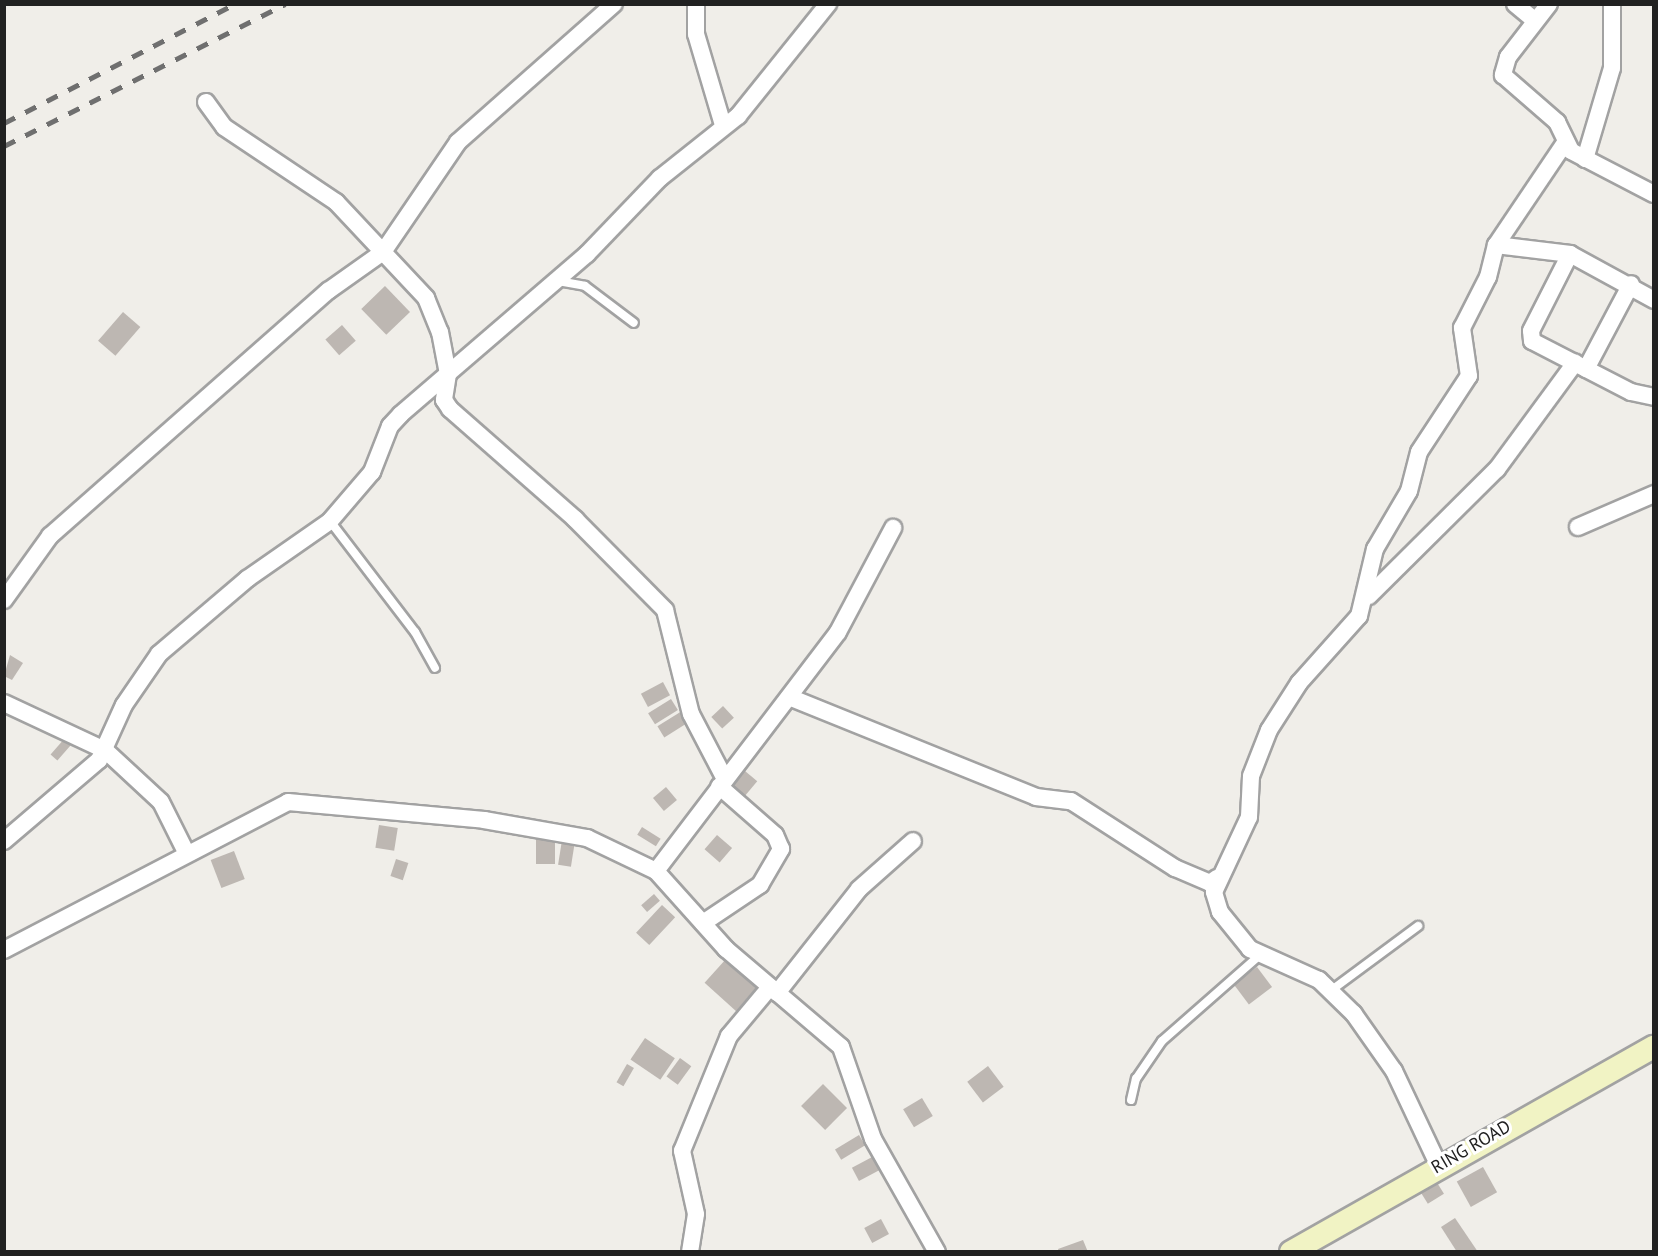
<!DOCTYPE html>
<style>
body{margin:0}
#map{position:relative;width:1658px;height:1256px;overflow:hidden;background:#f0eee9;font-family:"PT Sans",sans-serif}
div>[style]{position:absolute}
[style*='--x']{left:calc(var(--x)*1px);top:calc(var(--y)*1px);width:calc(var(--w)*1px);rotate:calc(var(--a)*1deg)}
.building>*{inset:0;background:#bdb7b2;transform-origin:0 0}
.roads{filter:drop-shadow(2px 0 #a2a2a2) drop-shadow(-2px 0 #a2a2a2) drop-shadow(0 2px #a2a2a2) drop-shadow(0 -2px #a2a2a2)}
.lane>*{height:8px;margin:-4px;padding:0 4px;transform-origin:4px;border-radius:4px;background:#fff}
.street>*{height:16px;margin:-8px;padding:0 8px;transform-origin:8px;border-radius:8px;background:#fff}
.secondary>*{height:22px;margin:-11px;padding:0 11px;transform-origin:11px;border-radius:11px;background:#f1f3c4}
.rail>*{height:4.5px;margin-top:-2.25px;transform-origin:0;background:repeating-linear-gradient(90deg,#6f6f6f 0 12px,transparent 0 24px)}
span{translate:-50% -50%;white-space:nowrap;text-align:center;line-height:1.15;-webkit-text-stroke:6px #fff;paint-order:stroke}
.street-label{font-size:18px;color:#212121}
.frame{position:absolute;inset:0;border:6px solid #212121;pointer-events:none}
</style>
<div id="map">
<div class="building">
<div style="left:385px;top:286px;width:36px;height:33px;rotate:46deg"></div>
<div style="left:123px;top:312px;width:23px;height:38px;rotate:41deg"></div>
<div style="left:342px;top:325px;width:21px;height:22px;rotate:49deg"></div>
<div style="clip-path:polygon(10px 655px,23px 663px,12px 680px,4px 676px)"></div>
<div style="left:663px;top:682px;width:15px;height:25px;rotate:62deg"></div>
<div style="left:671px;top:699px;width:13px;height:27px;rotate:58deg"></div>
<div style="left:723px;top:706px;width:16px;height:16px;rotate:47deg"></div>
<div style="left:682px;top:711px;width:13px;height:29px;rotate:58deg"></div>
<div style="left:65px;top:738px;width:9px;height:22px;rotate:41deg"></div>
<div style="left:745px;top:771px;width:16px;height:20px;rotate:40deg"></div>
<div style="left:666px;top:787px;width:17px;height:17px;rotate:50deg"></div>
<div style="left:379px;top:825px;width:19px;height:23px;rotate:9deg"></div>
<div style="left:642px;top:827px;width:22px;height:9px;rotate:32deg"></div>
<div style="left:536px;top:832px;width:19px;height:32px"></div>
<div style="left:717px;top:835px;width:20px;height:19px;rotate:41deg"></div>
<div style="left:562px;top:840px;width:13px;height:25px;rotate:9deg"></div>
<div style="left:234px;top:851px;width:30px;height:25px;rotate:69deg"></div>
<div style="left:396px;top:859px;width:13px;height:18px;rotate:18deg"></div>
<div style="left:654px;top:894px;width:9px;height:17px;rotate:49deg"></div>
<div style="left:662px;top:905px;width:18px;height:38px;rotate:43deg"></div>
<div style="left:726px;top:959px;width:47px;height:32px;rotate:42deg"></div>
<div style="left:1257px;top:967px;width:25px;height:29px;rotate:53deg"></div>
<div style="left:645px;top:1038px;width:36px;height:26px;rotate:34deg"></div>
<div style="left:680px;top:1058px;width:14px;height:23px;rotate:36deg"></div>
<div style="left:627px;top:1064px;width:8px;height:21px;rotate:30deg"></div>
<div style="left:988px;top:1066px;width:26px;height:26px;rotate:53deg"></div>
<div style="left:823px;top:1084px;width:34px;height:31px;rotate:45deg"></div>
<div style="left:922px;top:1098px;width:21px;height:22px;rotate:59deg"></div>
<div style="left:859px;top:1135px;width:12px;height:28px;rotate:59deg"></div>
<div style="left:874px;top:1156px;width:15px;height:25px;rotate:62deg"></div>
<div style="left:1483px;top:1167px;width:29px;height:30px;rotate:61deg"></div>
<div style="left:1436px;top:1181px;width:15px;height:19px;rotate:58deg"></div>
<div style="clip-path:polygon(1455px 1218px,1478px 1252px,1457px 1252px,1441px 1227px)"></div>
<div style="left:881px;top:1219px;width:17px;height:19px;rotate:62deg"></div>
<div style="clip-path:polygon(1083px 1240px,1088px 1252px,1059px 1252px,1058px 1249px)"></div>
</div>
<div class="roads">
<div class="lane">
<div style="--x:558;--y:281;--w:27;--a:10"></div>
<div style="--x:585;--y:286;--w:61;--a:37.1"></div>
<div style="--x:330;--y:521;--w:140;--a:52.6"></div>
<div style="--x:415;--y:632;--w:41;--a:60.9"></div>
<div style="--x:1333;--y:989;--w:106;--a:-36.5"></div>
<div style="--x:1131;--y:1100;--w:22;--a:-77"></div>
<div style="--x:1136;--y:1079;--w:46;--a:-55.6"></div>
<div style="--x:1162;--y:1041;--w:130;--a:-41.3"></div>
</div>
<div class="street">
<div style="--x:696;--y:4;--w:30;--a:90"></div>
<div style="--x:696;--y:34;--w:95;--a:73.5"></div>
<div style="--x:1515;--y:4;--w:26;--a:40"></div>
<div style="--x:1549;--y:4;--w:67;--a:127.7"></div>
<div style="--x:1508;--y:57;--w:19;--a:106"></div>
<div style="--x:1503;--y:75;--w:72;--a:41"></div>
<div style="--x:1557;--y:122;--w:32;--a:64"></div>
<div style="--x:1571;--y:151;--w:93;--a:27.4"></div>
<div style="--x:206;--y:102;--w:31;--a:54"></div>
<div style="--x:224;--y:127;--w:135;--a:33.8"></div>
<div style="--x:336;--y:202;--w:132;--a:46.8"></div>
<div style="--x:426;--y:298;--w:37;--a:68"></div>
<div style="--x:440;--y:332;--w:43;--a:79.2"></div>
<div style="--x:448;--y:374;--w:26;--a:99"></div>
<div style="--x:444;--y:400;--w:11;--a:56"></div>
<div style="--x:450;--y:409;--w:167;--a:41.3"></div>
<div style="--x:575;--y:519;--w:128;--a:45.3"></div>
<div style="--x:665;--y:610;--w:107;--a:76"></div>
<div style="--x:691;--y:714;--w:71;--a:62.4"></div>
<div style="--x:1585;--y:159;--w:95;--a:-73.5"></div>
<div style="--x:1612;--y:68;--w:64;--a:-90"></div>
<div style="--x:1496;--y:245;--w:75;--a:6.9"></div>
<div style="--x:1570;--y:254;--w:96;--a:28.7"></div>
<div style="--x:1570;--y:254;--w:86;--a:116.9"></div>
<div style="--x:1531;--y:331;--w:10;--a:84"></div>
<div style="--x:1532;--y:341;--w:111;--a:27.3"></div>
<div style="--x:1631;--y:392;--w:24;--a:12"></div>
<div style="--x:1586;--y:369;--w:96;--a:-62.1"></div>
<div style="--x:1578;--y:527;--w:83;--a:-23.5"></div>
<div style="--x:1369;--y:596;--w:180;--a:-44.8"></div>
<div style="--x:1497;--y:469;--w:132;--a:-53.7"></div>
<div style="--x:4;--y:600;--w:79;--a:-54.3"></div>
<div style="--x:50;--y:536;--w:371;--a:-41.4"></div>
<div style="--x:328;--y:291;--w:67;--a:-35.3"></div>
<div style="--x:383;--y:252;--w:133;--a:-55.7"></div>
<div style="--x:458;--y:142;--w:208;--a:-41.5"></div>
<div style="--x:789;--y:697;--w:266;--a:22"></div>
<div style="--x:1036;--y:797;--w:35;--a:7"></div>
<div style="--x:1071;--y:801;--w:124;--a:32.8"></div>
<div style="--x:1175;--y:868;--w:38;--a:23"></div>
<div style="--x:1210;--y:883;--w:9;--a:-36"></div>
<div style="--x:4;--y:703;--w:111;--a:25"></div>
<div style="--x:105;--y:750;--w:76;--a:42.9"></div>
<div style="--x:161;--y:802;--w:56;--a:63.4"></div>
<div style="--x:4;--y:841;--w:125;--a:-40.5"></div>
<div style="--x:99;--y:760;--w:60;--a:-65.6"></div>
<div style="--x:124;--y:705;--w:62;--a:-55.5"></div>
<div style="--x:159;--y:654;--w:116;--a:-40.4"></div>
<div style="--x:247;--y:579;--w:101;--a:-34.9"></div>
<div style="--x:330;--y:521;--w:65;--a:-49.4"></div>
<div style="--x:372;--y:472;--w:49;--a:-68.6"></div>
<div style="--x:390;--y:426;--w:16;--a:-47"></div>
<div style="--x:401;--y:414;--w:245;--a:-40.7"></div>
<div style="--x:587;--y:254;--w:105;--a:-46.2"></div>
<div style="--x:660;--y:178;--w:100;--a:-38.5"></div>
<div style="--x:738;--y:116;--w:144;--a:-51.2"></div>
<div style="--x:656;--y:871;--w:300;--a:-52.7"></div>
<div style="--x:838;--y:632;--w:118;--a:-62.1"></div>
<div style="--x:703;--y:923;--w:69;--a:-33.7"></div>
<div style="--x:760;--y:885;--w:42;--a:-59.7"></div>
<div style="--x:781;--y:849;--w:15;--a:-113"></div>
<div style="--x:775;--y:835;--w:74;--a:-138.8"></div>
<div style="--x:4;--y:950;--w:320;--a:-27.5"></div>
<div style="--x:288;--y:802;--w:197;--a:5.2"></div>
<div style="--x:484;--y:820;--w:105;--a:9.9"></div>
<div style="--x:587;--y:838;--w:76;--a:25.6"></div>
<div style="--x:656;--y:871;--w:105;--a:48.1"></div>
<div style="--x:726;--y:949;--w:151;--a:40.4"></div>
<div style="--x:841;--y:1047;--w:97;--a:70.8"></div>
<div style="--x:873;--y:1139;--w:130;--a:60.5"></div>
<div style="--x:777;--y:993;--w:132;--a:-51.7"></div>
<div style="--x:859;--y:889;--w:72;--a:-41.6"></div>
<div style="--x:1438;--y:1164;--w:103;--a:-115.3"></div>
<div style="--x:1394;--y:1071;--w:70;--a:-125.1"></div>
<div style="--x:1354;--y:1014;--w:49;--a:-135.8"></div>
<div style="--x:1319;--y:980;--w:76;--a:-155.8"></div>
<div style="--x:1250;--y:949;--w:48;--a:-129"></div>
<div style="--x:1220;--y:912;--w:21;--a:-107"></div>
<div style="--x:1214;--y:892;--w:83;--a:-65"></div>
<div style="--x:1249;--y:817;--w:41;--a:-87.2"></div>
<div style="--x:1251;--y:776;--w:49;--a:-68.6"></div>
<div style="--x:1269;--y:730;--w:56;--a:-57.4"></div>
<div style="--x:1299;--y:683;--w:90;--a:-48.2"></div>
<div style="--x:1359;--y:616;--w:69;--a:-76.6"></div>
<div style="--x:1375;--y:549;--w:67;--a:-59.6"></div>
<div style="--x:1409;--y:491;--w:40;--a:-75.6"></div>
<div style="--x:1419;--y:452;--w:91;--a:-56.7"></div>
<div style="--x:1469;--y:376;--w:49;--a:-98.3"></div>
<div style="--x:1462;--y:328;--w:57;--a:-63"></div>
<div style="--x:1488;--y:277;--w:33;--a:-76"></div>
<div style="--x:1496;--y:245;--w:122;--a:-56"></div>
<div style="--x:690;--y:1252;--w:38;--a:-81"></div>
<div style="--x:696;--y:1214;--w:65;--a:-102.5"></div>
<div style="--x:682;--y:1151;--w:124;--a:-67.8"></div>
<div style="--x:729;--y:1036;--w:64;--a:-50.1"></div>
</div>
<div class="secondary">
<div style="--x:1291;--y:1252;--w:417;--a:-29.5"></div>
</div>
</div>
<div class="rail">
<div style="--x:4;--y:123;--w:260;--a:-27.3"></div>
<div style="--x:4;--y:146;--w:315;--a:-26.8"></div>
</div>
<div class="street-label">
<span style="left:1471px;top:1147px;rotate:-30deg">RING ROAD</span>
</div>
<div class="frame"></div>
</div>
